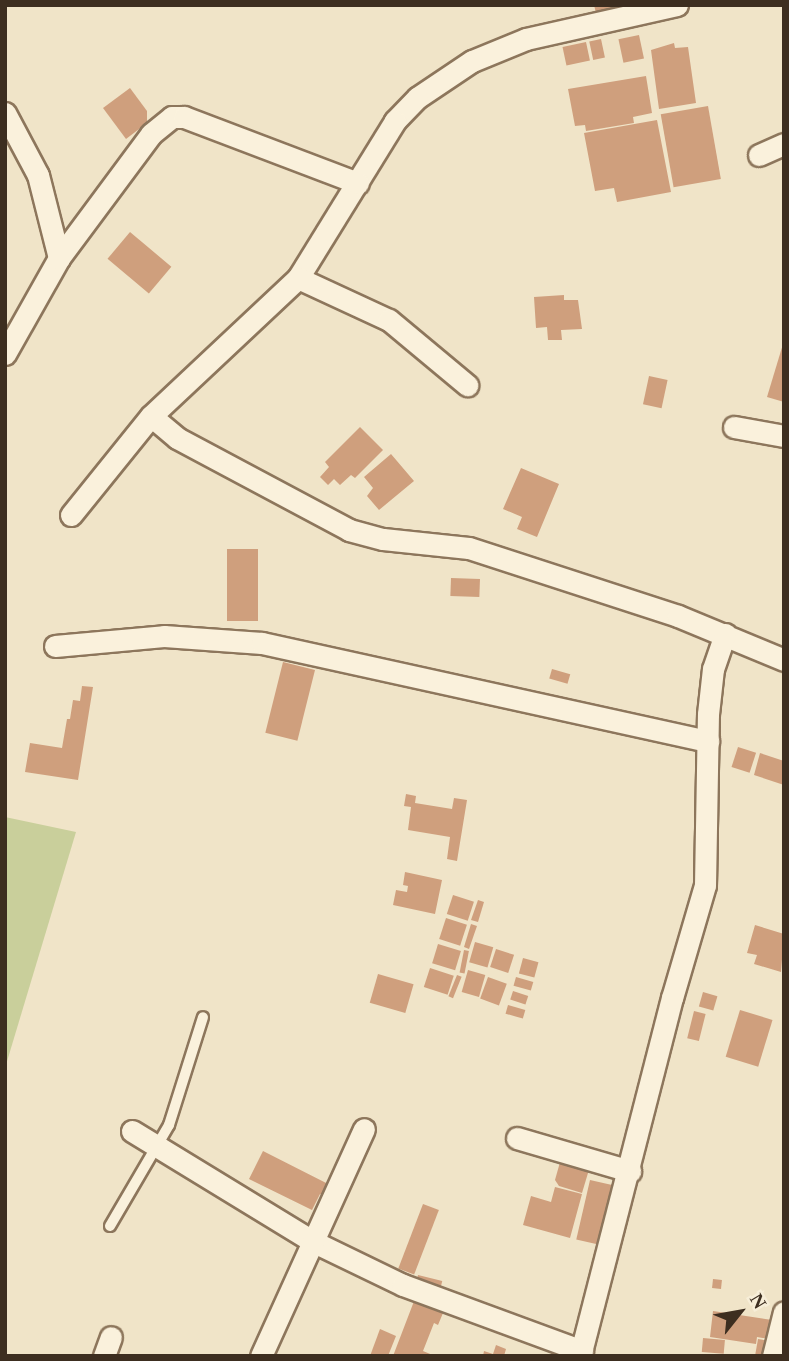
<!DOCTYPE html>
<style>
body{margin:0}
#map{position:relative;width:789px;height:1361px;overflow:hidden;background:#f0e4c8;font-family:Georgia,serif}
div>[style]{position:absolute}
[style*='--x']{left:calc(var(--x)*1px);top:calc(var(--y)*1px);width:calc(var(--w)*1px);rotate:calc(var(--a)*1deg)}
.green>*{inset:0;background:#c9cf9b}
.building>*{inset:0;background:#cf9f7d;transform-origin:0 0}
.roads{filter:drop-shadow(2px 0 #8d765c) drop-shadow(-2px 0 #8d765c) drop-shadow(0 2px #8d765c) drop-shadow(0 -2px #8d765c)}
.service>*{height:10px;margin:-5px;padding:0 5px;transform-origin:5px;border-radius:5px;background:#faf1dc}
.minor>*{height:21px;margin:-10.5px;padding:0 10.5px;transform-origin:10.5px;border-radius:10.5px;background:#faf1dc}
span{translate:-50% -50%;white-space:nowrap;text-align:center;line-height:1.15;-webkit-text-stroke:6px #f7eed8;paint-order:stroke}
.frame{position:absolute;inset:0;border:7px solid #3d2e20;pointer-events:none}
.north{position:absolute;left:705px;top:1277px;width:70px;height:70px;-webkit-text-stroke:5px #f7eed8;paint-order:stroke;rotate:59deg;font-size:19px;font-weight:700;line-height:28px;text-align:center;color:#3d2e20}
.north::after{content:'';display:block;margin:auto;width:24px;height:32px;background:#3d2e20;clip-path:polygon(50% 0,100% 100%,50% 72%,0 100%)}
</style>
<div id="map">
<div class="green">
<div style="clip-path:polygon(5px 817px,76px 832px,5px 1068px)"></div>
</div>
<div class="building">
<div style="clip-path:polygon(594px 5px,647px 5px,597px 17px)"></div>
<div style="left:639px;top:35px;width:24px;height:21px;rotate:78deg"></div>
<div style="left:601px;top:39px;width:19px;height:12px;rotate:78deg"></div>
<div style="left:586px;top:42px;width:19px;height:24px;rotate:78deg"></div>
<div style="clip-path:polygon(674px 43px,675px 48px,688px 47px,696px 103px,659px 109px,651px 50px)"></div>
<div style="clip-path:polygon(646px 76px,652px 113px,633px 117px,634px 123px,586px 131px,585px 125px,575px 126px,568px 89px)"></div>
<div style="clip-path:polygon(130px 88px,147px 111px,147px 123px,126px 139px,103px 108px)"></div>
<div style="left:708px;top:106px;width:74px;height:48px;rotate:80deg"></div>
<div style="clip-path:polygon(657px 120px,671px 192px,617px 202px,614px 188px,595px 191px,584px 133px)"></div>
<div style="left:130px;top:232px;width:54px;height:35px;rotate:40deg"></div>
<div style="clip-path:polygon(564px 295px,564px 300px,578px 300px,582px 329px,561px 330px,562px 340px,548px 340px,547px 327px,536px 328px,534px 297px)"></div>
<div style="clip-path:polygon(783px 344px,784px 344px,784px 402px,767px 397px)"></div>
<div style="left:649px;top:376px;width:19px;height:29px;rotate:12deg"></div>
<div style="clip-path:polygon(360px 427px,383px 450px,355px 478px,351px 475px,340px 485px,334px 479px,328px 485px,320px 477px,329px 467px,325px 462px)"></div>
<div style="clip-path:polygon(391px 454px,414px 481px,379px 510px,367px 496px,373px 488px,364px 477px)"></div>
<div style="clip-path:polygon(521px 468px,559px 484px,537px 537px,517px 529px,522px 517px,503px 509px)"></div>
<div style="left:227px;top:549px;width:31px;height:72px"></div>
<div style="left:451px;top:578px;width:29px;height:18px;rotate:2deg"></div>
<div style="left:283px;top:662px;width:33px;height:73px;rotate:14deg"></div>
<div style="left:552px;top:669px;width:19px;height:10px;rotate:16deg"></div>
<div style="clip-path:polygon(82px 686px,93px 687px,78px 780px,25px 772px,30px 743px,62px 748px,67px 719px,70px 719px,73px 700px,80px 701px)"></div>
<div style="left:738px;top:747px;width:19px;height:21px;rotate:18deg"></div>
<div style="clip-path:polygon(760px 753px,784px 761px,784px 785px,754px 775px)"></div>
<div style="clip-path:polygon(406px 794px,416px 796px,415px 803px,452px 809px,454px 798px,467px 800px,457px 861px,447px 859px,450px 837px,408px 830px,411px 807px,404px 806px)"></div>
<div style="clip-path:polygon(405px 872px,442px 880px,435px 914px,393px 905px,396px 890px,407px 892px,408px 886px,403px 885px)"></div>
<div style="left:453px;top:895px;width:22px;height:20px;rotate:18deg"></div>
<div style="clip-path:polygon(478px 900px,484px 902px,478px 922px,471px 920px)"></div>
<div style="left:446px;top:918px;width:22px;height:22px;rotate:18deg"></div>
<div style="clip-path:polygon(471px 924px,477px 926px,469px 949px,464px 947px)"></div>
<div style="clip-path:polygon(755px 925px,784px 934px,781px 972px,754px 964px,757px 955px,747px 953px)"></div>
<div style="left:475px;top:942px;width:19px;height:21px;rotate:16deg"></div>
<div style="left:438px;top:944px;width:24px;height:20px;rotate:17deg"></div>
<div style="left:496px;top:949px;width:19px;height:19px;rotate:18deg"></div>
<div style="left:464px;top:950px;width:5px;height:23px;rotate:11deg"></div>
<div style="left:523px;top:958px;width:16px;height:16px;rotate:15deg"></div>
<div style="left:430px;top:968px;width:25px;height:20px;rotate:18deg"></div>
<div style="left:468px;top:970px;width:18px;height:23px;rotate:16deg"></div>
<div style="left:378px;top:974px;width:37px;height:30px;rotate:16deg"></div>
<div style="left:457px;top:975px;width:5px;height:23px;rotate:22deg"></div>
<div style="left:488px;top:977px;width:20px;height:23px;rotate:20deg"></div>
<div style="left:516px;top:977px;width:18px;height:9px;rotate:16deg"></div>
<div style="left:513px;top:991px;width:16px;height:9px;rotate:18deg"></div>
<div style="left:703px;top:992px;width:15px;height:15px;rotate:16deg"></div>
<div style="left:508px;top:1005px;width:18px;height:9px;rotate:16deg"></div>
<div style="left:740px;top:1010px;width:34px;height:49px;rotate:17deg"></div>
<div style="left:694px;top:1011px;width:12px;height:28px;rotate:14deg"></div>
<div style="clip-path:polygon(263px 1151px,334px 1187px,328px 1198px,320px 1194px,312px 1210px,249px 1179px)"></div>
<div style="clip-path:polygon(562px 1155px,591px 1163px,582px 1193px,559px 1186px,555px 1180px)"></div>
<div style="left:590px;top:1180px;width:26px;height:61px;rotate:13deg"></div>
<div style="clip-path:polygon(555px 1187px,582px 1194px,570px 1238px,523px 1225px,531px 1196px,551px 1202px)"></div>
<div style="left:423px;top:1204px;width:17px;height:69px;rotate:21deg"></div>
<div style="left:418px;top:1275px;width:25px;height:11px;rotate:14deg"></div>
<div style="left:713px;top:1279px;width:9px;height:9px;rotate:6deg"></div>
<div style="clip-path:polygon(416px 1296px,451px 1310px,449px 1315px,443px 1313px,438px 1325px,434px 1323px,423px 1351px,435px 1356px,393px 1356px)"></div>
<div style="clip-path:polygon(713px 1311px,772px 1320px,769px 1339px,757px 1337px,756px 1344px,710px 1337px)"></div>
<div style="clip-path:polygon(380px 1329px,396px 1336px,388px 1356px,370px 1356px)"></div>
<div style="left:703px;top:1338px;width:22px;height:14px;rotate:5deg"></div>
<div style="clip-path:polygon(758px 1339px,770px 1341px,768px 1356px,755px 1356px)"></div>
<div style="clip-path:polygon(496px 1345px,506px 1349px,504px 1356px,483px 1356px,484px 1351px,493px 1354px)"></div>
</div>
<div class="roads">
<div class="service">
<div style="--x:110;--y:1226;--w:117;--a:-59.7"></div>
<div style="--x:169;--y:1125;--w:113;--a:-72.5"></div>
</div>
<div class="minor">
<div style="--x:677;--y:5;--w:155;--a:167.3"></div>
<div style="--x:526;--y:39;--w:58;--a:157.8"></div>
<div style="--x:472;--y:61;--w:66;--a:146.1"></div>
<div style="--x:417;--y:98;--w:32;--a:134"></div>
<div style="--x:395;--y:121;--w:185;--a:121.7"></div>
<div style="--x:298;--y:278;--w:202;--a:136.8"></div>
<div style="--x:151;--y:416;--w:34;--a:40"></div>
<div style="--x:177;--y:438;--w:195;--a:28.1"></div>
<div style="--x:349;--y:530;--w:35;--a:15"></div>
<div style="--x:383;--y:539;--w:86;--a:6"></div>
<div style="--x:469;--y:548;--w:220;--a:18"></div>
<div style="--x:678;--y:616;--w:115;--a:22.5"></div>
<div style="--x:5;--y:113;--w:70;--a:62"></div>
<div style="--x:38;--y:175;--w:86;--a:75.8"></div>
<div style="--x:59;--y:258;--w:110;--a:119.4"></div>
<div style="--x:759;--y:155;--w:27;--a:-24"></div>
<div style="--x:59;--y:258;--w:154;--a:-53.4"></div>
<div style="--x:151;--y:134;--w:27;--a:-39"></div>
<div style="--x:172;--y:117;--w:12;--a:0"></div>
<div style="--x:184;--y:117;--w:186;--a:20.8"></div>
<div style="--x:298;--y:278;--w:100;--a:24.8"></div>
<div style="--x:389;--y:320;--w:102;--a:39.8"></div>
<div style="--x:734;--y:427;--w:51;--a:10.2"></div>
<div style="--x:71;--y:515;--w:127;--a:-51.1"></div>
<div style="--x:55;--y:646;--w:109;--a:-5.2"></div>
<div style="--x:164;--y:636;--w:98;--a:4.1"></div>
<div style="--x:262;--y:643;--w:457;--a:12.4"></div>
<div style="--x:132;--y:1131;--w:213;--a:31.4"></div>
<div style="--x:314;--y:1242;--w:99;--a:25.8"></div>
<div style="--x:403;--y:1285;--w:191;--a:20.2"></div>
<div style="--x:517;--y:1138;--w:118;--a:16.3"></div>
<div style="--x:104;--y:1356;--w:20;--a:-70"></div>
<div style="--x:261;--y:1356;--w:249;--a:-65.6"></div>
<div style="--x:580;--y:1356;--w:370;--a:-75.6"></div>
<div style="--x:672;--y:998;--w:118;--a:-73.7"></div>
<div style="--x:705;--y:885;--w:171;--a:-89"></div>
<div style="--x:708;--y:714;--w:45;--a:-83.7"></div>
<div style="--x:713;--y:669;--w:37;--a:-71"></div>
<div style="--x:773;--y:1356;--w:45;--a:-76"></div>
</div>
</div>
<div class="frame"></div>
<div class="north">N</div>
</div>
